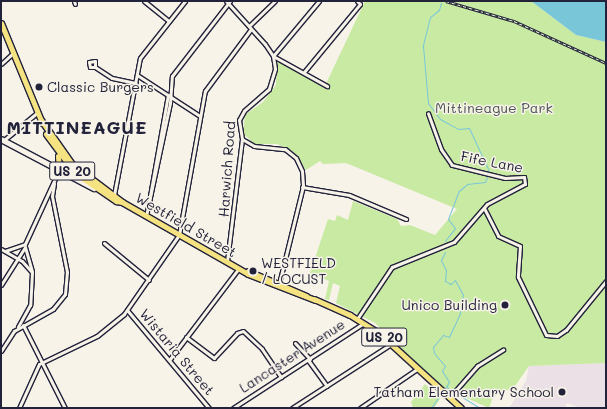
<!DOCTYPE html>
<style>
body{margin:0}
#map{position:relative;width:607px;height:409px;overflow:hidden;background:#f7f3e8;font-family:Mali,sans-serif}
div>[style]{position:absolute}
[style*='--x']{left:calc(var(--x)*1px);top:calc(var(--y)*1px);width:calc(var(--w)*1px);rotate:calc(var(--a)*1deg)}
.built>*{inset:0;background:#eae0e6}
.green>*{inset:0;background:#c8eaa3}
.water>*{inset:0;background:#7ac6d9}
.stream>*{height:1px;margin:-0.5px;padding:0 0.5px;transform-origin:0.5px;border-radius:0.5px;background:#7ac6d9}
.roads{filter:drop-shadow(1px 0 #22223b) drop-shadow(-1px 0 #22223b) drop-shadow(0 1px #22223b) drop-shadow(0 -1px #22223b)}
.minor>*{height:3px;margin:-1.5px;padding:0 1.5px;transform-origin:1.5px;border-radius:1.5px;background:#f7f3e8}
.secondary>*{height:4.5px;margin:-2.25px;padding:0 2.25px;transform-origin:2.25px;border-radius:2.25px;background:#f7f3e8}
.primary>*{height:5px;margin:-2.5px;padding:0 2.5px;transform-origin:2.5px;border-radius:2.5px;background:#f5e382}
.rail>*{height:2.5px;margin-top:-1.25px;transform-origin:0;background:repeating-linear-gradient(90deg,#f7f3e8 0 3px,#22223b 0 6px);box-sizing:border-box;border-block:1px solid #22223b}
.dots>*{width:11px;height:11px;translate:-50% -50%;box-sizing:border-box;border:2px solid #f7f3e8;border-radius:50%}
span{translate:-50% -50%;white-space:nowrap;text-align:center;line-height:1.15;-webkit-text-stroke:3px #f7f3e8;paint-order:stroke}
.shield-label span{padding:1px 3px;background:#f7f3e8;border:1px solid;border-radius:3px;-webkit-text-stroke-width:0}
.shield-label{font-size:13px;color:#22223b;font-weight:700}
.poi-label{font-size:14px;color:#22223b}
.left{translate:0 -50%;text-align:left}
.right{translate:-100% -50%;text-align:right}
.park-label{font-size:14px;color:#4c5455}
.street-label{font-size:14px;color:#22223b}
.district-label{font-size:18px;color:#22223b;font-weight:700;letter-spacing:1px}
.frame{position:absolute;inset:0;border:2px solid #22223b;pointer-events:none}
</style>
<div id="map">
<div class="built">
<div style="clip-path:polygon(606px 363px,606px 408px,580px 408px,567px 403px,565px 408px,509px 408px,526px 381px,529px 366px)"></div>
</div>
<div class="green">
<div style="clip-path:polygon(365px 1px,531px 1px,576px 35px,606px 42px,606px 363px,529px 366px,515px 386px,493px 397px,489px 408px,440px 386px,375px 323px,336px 303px,340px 286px,333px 283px,329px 300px,325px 299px,329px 281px,310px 273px,328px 219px,335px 221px,337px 215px,348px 220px,353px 201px,397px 219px,401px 226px,410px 225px,435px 235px,457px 209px,346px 163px,323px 164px,320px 161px,306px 170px,289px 149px,277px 144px,254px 144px,243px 133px,245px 115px,263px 102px,276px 85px,277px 60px,324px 88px)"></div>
<div style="clip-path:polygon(425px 384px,440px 399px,434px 408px,413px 408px,411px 402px)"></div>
</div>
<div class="water">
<div style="clip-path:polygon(531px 1px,606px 1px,606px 42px,576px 35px)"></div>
</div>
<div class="stream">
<div style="--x:441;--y:3;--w:7;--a:106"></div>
<div style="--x:439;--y:10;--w:11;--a:142"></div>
<div style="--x:430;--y:17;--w:30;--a:104"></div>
<div style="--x:423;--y:46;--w:57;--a:85"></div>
<div style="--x:428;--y:103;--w:20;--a:53"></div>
<div style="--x:440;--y:119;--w:21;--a:29"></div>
<div style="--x:458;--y:129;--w:11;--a:-5"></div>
<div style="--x:469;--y:128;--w:47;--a:65.1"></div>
<div style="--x:445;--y:241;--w:16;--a:-52"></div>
<div style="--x:455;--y:228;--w:11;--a:-128"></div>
<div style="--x:448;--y:219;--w:30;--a:-69"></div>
<div style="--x:459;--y:191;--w:11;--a:-41"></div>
<div style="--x:467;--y:184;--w:18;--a:-6"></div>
<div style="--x:485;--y:182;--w:8;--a:-67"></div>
<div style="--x:447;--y:387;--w:6;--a:51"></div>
<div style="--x:444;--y:390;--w:9;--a:-58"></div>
<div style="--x:449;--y:382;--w:13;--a:-122"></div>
<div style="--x:442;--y:371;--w:6;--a:-59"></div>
<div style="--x:445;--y:366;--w:17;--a:-130"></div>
<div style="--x:434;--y:353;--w:6;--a:-99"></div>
<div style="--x:433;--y:347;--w:16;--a:-50"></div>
<div style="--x:443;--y:335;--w:6;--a:18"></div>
<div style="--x:449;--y:337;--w:26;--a:-65"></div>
<div style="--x:460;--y:313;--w:18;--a:-81"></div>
<div style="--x:463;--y:295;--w:17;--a:-118"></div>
<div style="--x:455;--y:280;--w:6;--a:135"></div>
<div style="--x:451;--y:284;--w:7;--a:-153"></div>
<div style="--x:445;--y:281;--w:11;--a:-85"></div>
<div style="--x:446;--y:270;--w:11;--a:-117"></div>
<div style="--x:441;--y:260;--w:9;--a:-63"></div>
<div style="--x:459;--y:395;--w:25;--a:32"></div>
<div style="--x:431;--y:408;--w:19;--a:-55"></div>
<div style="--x:571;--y:408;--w:3;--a:0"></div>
</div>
<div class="roads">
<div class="minor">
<div style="--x:74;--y:1;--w:3;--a:72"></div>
<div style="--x:144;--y:1;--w:32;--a:39"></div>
<div style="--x:226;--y:1;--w:58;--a:47.8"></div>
<div style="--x:265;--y:44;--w:14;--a:56"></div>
<div style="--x:273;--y:56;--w:13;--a:81"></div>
<div style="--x:275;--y:69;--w:21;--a:107"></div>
<div style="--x:269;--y:89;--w:33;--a:139"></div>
<div style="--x:244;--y:111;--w:10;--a:119"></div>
<div style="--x:239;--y:120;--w:19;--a:81"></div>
<div style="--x:242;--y:139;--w:124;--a:97"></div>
<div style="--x:249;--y:26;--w:36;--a:-44"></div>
<div style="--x:273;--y:56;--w:72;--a:-50.1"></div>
<div style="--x:273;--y:56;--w:62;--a:29.1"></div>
<div style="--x:1;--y:64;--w:15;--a:-42"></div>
<div style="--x:95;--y:67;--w:6;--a:-90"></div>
<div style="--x:95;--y:61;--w:6;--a:171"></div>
<div style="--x:89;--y:62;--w:5;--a:79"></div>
<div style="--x:90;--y:67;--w:5;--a:0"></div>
<div style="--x:95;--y:67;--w:20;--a:33"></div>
<div style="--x:112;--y:78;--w:24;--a:12"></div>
<div style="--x:304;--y:72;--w:88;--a:-50.5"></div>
<div style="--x:360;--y:4;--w:4;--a:-135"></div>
<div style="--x:137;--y:75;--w:75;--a:33.1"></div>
<div style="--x:242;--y:139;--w:14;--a:30"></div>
<div style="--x:254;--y:146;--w:31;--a:6"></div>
<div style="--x:285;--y:149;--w:14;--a:39"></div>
<div style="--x:296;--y:158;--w:14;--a:65"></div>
<div style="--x:302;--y:171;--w:15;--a:86"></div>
<div style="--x:303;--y:186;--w:101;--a:103.8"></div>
<div style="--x:4;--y:140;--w:44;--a:-39.5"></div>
<div style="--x:302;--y:187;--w:48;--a:9.7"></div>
<div style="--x:349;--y:195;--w:62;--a:22.8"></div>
<div style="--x:114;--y:195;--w:139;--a:-79.3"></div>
<div style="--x:140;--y:58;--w:73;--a:-51.7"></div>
<div style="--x:148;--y:207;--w:114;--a:-79.9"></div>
<div style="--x:484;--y:208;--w:31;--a:63"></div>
<div style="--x:498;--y:236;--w:24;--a:24"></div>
<div style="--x:520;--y:246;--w:31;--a:94"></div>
<div style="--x:518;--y:277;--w:64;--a:64.2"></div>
<div style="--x:546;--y:335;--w:11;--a:5"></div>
<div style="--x:557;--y:336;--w:11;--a:-34"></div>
<div style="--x:566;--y:330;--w:63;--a:-50.8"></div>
<div style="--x:146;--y:216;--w:116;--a:-78"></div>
<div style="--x:170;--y:103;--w:27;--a:-86"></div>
<div style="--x:172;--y:76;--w:95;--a:-52.3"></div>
<div style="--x:104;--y:243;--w:58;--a:39.4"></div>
<div style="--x:25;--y:247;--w:25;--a:74"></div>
<div style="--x:1;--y:249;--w:24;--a:30"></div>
<div style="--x:22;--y:261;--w:15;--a:48"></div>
<div style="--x:32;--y:272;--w:33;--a:93"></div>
<div style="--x:30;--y:305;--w:25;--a:119"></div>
<div style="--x:5;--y:251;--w:21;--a:-19"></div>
<div style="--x:25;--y:244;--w:81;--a:-65.3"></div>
<div style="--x:1;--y:285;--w:45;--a:-57.7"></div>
<div style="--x:127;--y:310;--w:128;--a:50.1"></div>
<div style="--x:357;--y:319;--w:63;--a:-56.1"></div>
<div style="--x:392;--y:267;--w:67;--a:-22"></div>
<div style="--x:454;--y:242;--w:50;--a:-49"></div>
<div style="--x:487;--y:204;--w:43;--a:-27.8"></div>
<div style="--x:525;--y:184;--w:7;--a:-98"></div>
<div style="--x:524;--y:177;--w:19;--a:177"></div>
<div style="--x:505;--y:178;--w:55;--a:-166.2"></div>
<div style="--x:452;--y:165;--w:19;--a:-125"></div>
<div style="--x:441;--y:149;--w:38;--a:-110"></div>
<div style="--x:23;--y:325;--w:93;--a:63.2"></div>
<div style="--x:186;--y:337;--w:35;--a:37"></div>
<div style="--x:214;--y:358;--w:34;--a:-47"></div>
<div style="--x:237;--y:333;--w:6;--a:-18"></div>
<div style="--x:243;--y:331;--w:26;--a:43"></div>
<div style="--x:262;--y:349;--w:34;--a:56"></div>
<div style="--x:295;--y:343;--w:22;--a:47"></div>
<div style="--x:1;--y:351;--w:24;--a:-57"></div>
<div style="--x:14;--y:331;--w:45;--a:-29.4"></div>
<div style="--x:53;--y:309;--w:19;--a:-51"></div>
<div style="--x:65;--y:294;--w:22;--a:-85"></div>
<div style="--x:67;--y:272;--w:77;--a:-101.2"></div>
<div style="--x:52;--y:196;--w:13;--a:-81"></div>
<div style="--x:170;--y:359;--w:114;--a:-52.8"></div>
<div style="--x:308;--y:360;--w:32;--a:54"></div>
<div style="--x:449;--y:398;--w:43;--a:-48.8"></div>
<div style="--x:477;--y:366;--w:31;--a:-32"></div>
<div style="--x:19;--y:408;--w:48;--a:-65.6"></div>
<div style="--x:39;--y:364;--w:64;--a:-25.8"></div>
<div style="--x:97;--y:336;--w:35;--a:-39"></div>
<div style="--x:124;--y:314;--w:96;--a:-55.2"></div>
<div style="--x:179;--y:235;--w:146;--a:-79.8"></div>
<div style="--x:205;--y:91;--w:77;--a:-53.4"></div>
<div style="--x:233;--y:408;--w:156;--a:-33"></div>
<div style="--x:292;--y:408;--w:118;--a:-32.9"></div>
<div style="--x:360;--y:408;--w:69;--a:-34.4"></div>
</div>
<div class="secondary">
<div style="--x:1;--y:139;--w:105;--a:27.8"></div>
<div style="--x:56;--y:165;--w:21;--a:23"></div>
</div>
<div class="primary">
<div style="--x:1;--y:23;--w:108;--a:67.7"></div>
<div style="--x:41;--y:120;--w:54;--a:54.8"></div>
<div style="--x:72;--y:164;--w:63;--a:37.2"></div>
<div style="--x:122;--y:202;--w:145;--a:29.7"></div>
<div style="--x:248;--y:274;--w:72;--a:21.2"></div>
<div style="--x:46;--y:134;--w:49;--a:53.4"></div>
<div style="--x:75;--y:173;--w:50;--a:34.3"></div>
<div style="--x:116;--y:201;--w:6;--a:9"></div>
<div style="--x:58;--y:156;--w:14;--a:86"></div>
<div style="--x:248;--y:271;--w:63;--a:23.3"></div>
<div style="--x:314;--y:299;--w:39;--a:24"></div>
<div style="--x:350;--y:315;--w:34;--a:32"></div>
<div style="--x:379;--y:333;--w:111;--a:42.4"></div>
</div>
</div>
<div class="rail">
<div style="--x:446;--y:1;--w:71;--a:16.4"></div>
<div style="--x:514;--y:21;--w:101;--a:24.5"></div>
</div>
<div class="dots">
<div style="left:39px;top:87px;background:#22223b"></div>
<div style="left:253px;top:271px;background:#22223b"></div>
<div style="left:505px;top:305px;background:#22223b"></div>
<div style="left:562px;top:392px;background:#22223b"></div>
</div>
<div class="shield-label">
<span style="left:72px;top:171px">US 20</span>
<span style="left:384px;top:337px">US 20</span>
</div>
<div class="poi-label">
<span class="left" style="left:47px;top:87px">Classic Burgers</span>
<span class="left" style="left:261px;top:271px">WESTFIELD<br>/ LOCUST</span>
<span class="right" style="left:497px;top:305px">Unico Building</span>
<span class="right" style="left:554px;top:392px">Tatham Elementary School</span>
</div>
<div class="park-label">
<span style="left:494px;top:108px">Mittineague Park</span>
</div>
<div class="street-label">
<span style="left:492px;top:162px;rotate:11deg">Fife Lane</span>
<span style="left:227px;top:169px;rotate:-86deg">Harwich Road</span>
<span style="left:186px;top:225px;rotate:30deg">Westfield Street</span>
<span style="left:177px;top:352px;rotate:50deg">Wistaria Street</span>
<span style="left:292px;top:356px;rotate:-33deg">Lancaster Avenue</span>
</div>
<div class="district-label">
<span style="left:77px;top:127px">MITTINEAGUE</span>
</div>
<div class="frame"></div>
</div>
